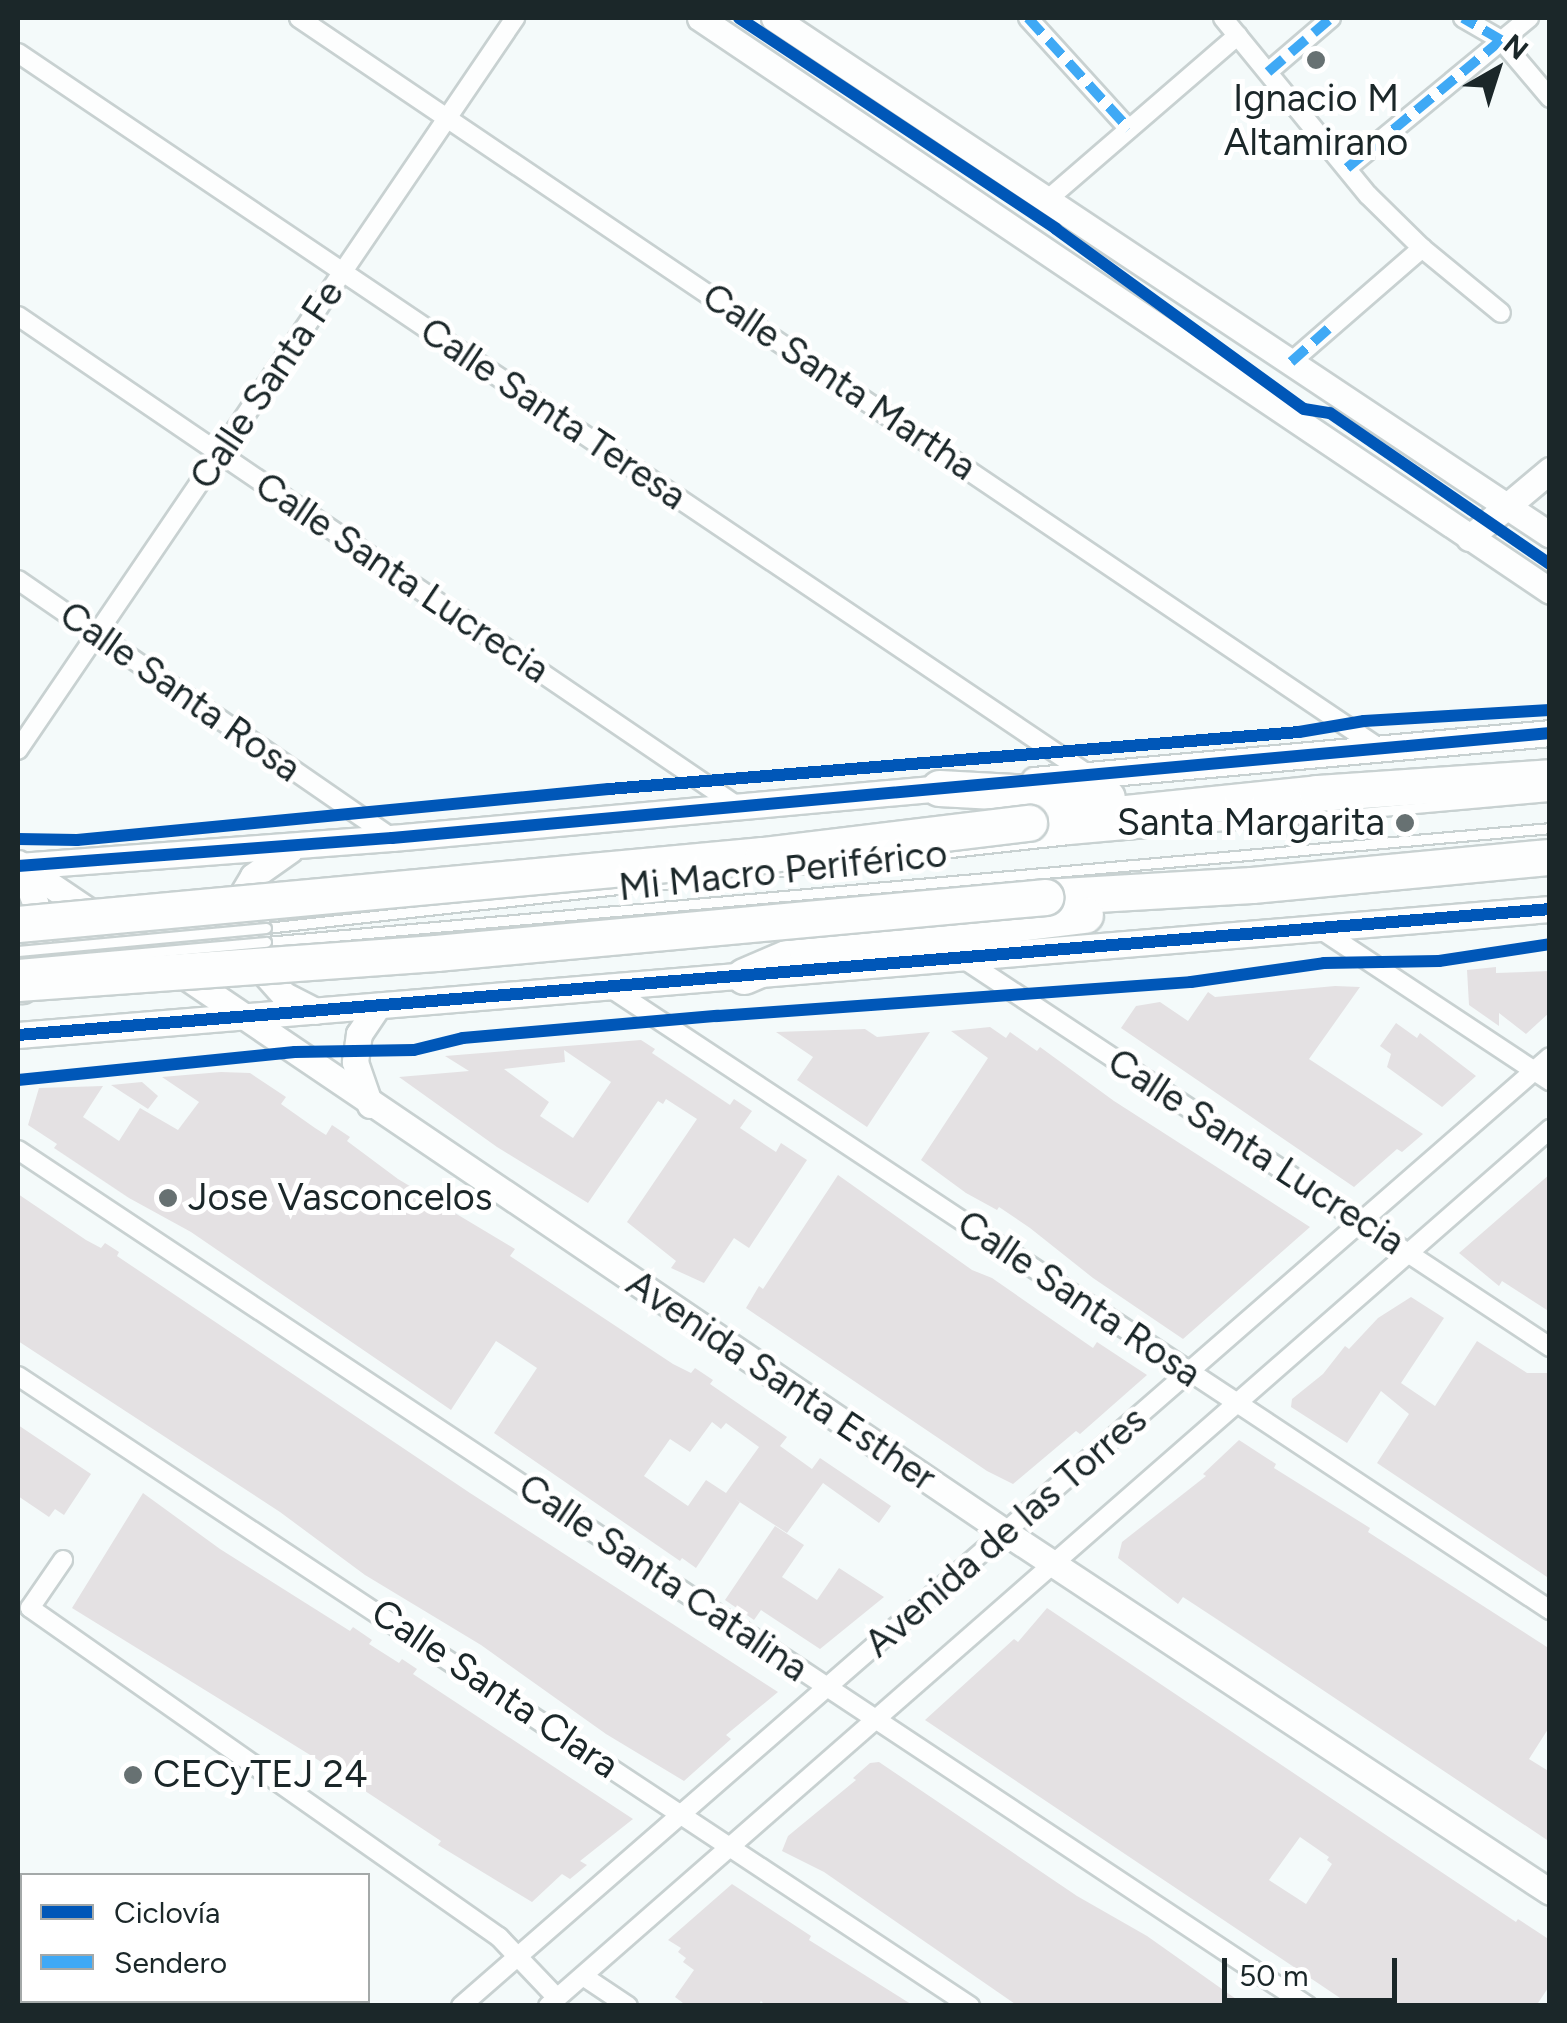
<!DOCTYPE html>
<meta charset="utf-8">
<style>
body{margin:0}
#map{position:relative;width:1567px;height:2023px;overflow:hidden;background:#f4fafa;font-family:Figtree,sans-serif}
div>[style]{position:absolute}
[style*='--x']{left:calc(var(--x)*1px);top:calc(var(--y)*1px);width:calc(var(--w)*1px);rotate:calc(var(--a)*1deg)}
.building>*{inset:0;background:#e4e1e3}
.roads{filter:drop-shadow(2px 0 #c8d1d1) drop-shadow(-2px 0 #c8d1d1) drop-shadow(0 2px #c8d1d1) drop-shadow(0 -2px #c8d1d1)}
.lane>*{height:9px;margin:-4.5px;padding:0 4.5px;transform-origin:4.5px;border-radius:4.5px;background:#fdfefe}
.street>*{height:18px;margin:-9px;padding:0 9px;transform-origin:9px;border-radius:9px;background:#fdfefe}
.secondary>*{height:25px;margin:-12.5px;padding:0 12.5px;transform-origin:12.5px;border-radius:12.5px;background:#fdfefe}
.highway>*{height:35px;margin:-17.5px;padding:0 17.5px;transform-origin:17.5px;border-radius:17.5px;background:#fdfefe}
.bridges{filter:drop-shadow(2px 0 #c8d1d1) drop-shadow(-2px 0 #c8d1d1) drop-shadow(0 2px #c8d1d1) drop-shadow(0 -2px #c8d1d1)}
.lane-bridge>*{height:9px;margin:-4.5px;padding:0 4.5px;transform-origin:4.5px;border-radius:4.5px;background:#fdfefe}
.highway-bridge>*{height:35px;margin:-17.5px;padding:0 17.5px;transform-origin:17.5px;border-radius:17.5px;background:#fdfefe}
.quiet>*{height:10px;margin-top:-5px;transform-origin:0;background:repeating-linear-gradient(90deg,#3fa9f5 0 20px,transparent 0 30px)}
.cycleway>*{height:12px;margin:-6px;padding:0 6px;transform-origin:6px;border-radius:6px;background:#0057b8}
.dots>*{width:28px;height:28px;translate:-50% -50%;box-sizing:border-box;border:5px solid #fff;border-radius:50%}
span{translate:-50% -50%;white-space:nowrap;text-align:center;line-height:1.15;-webkit-text-stroke:10px #fff;paint-order:stroke}
.poi-label{font-size:38px;color:#1b2729}
.right{translate:-100% -50%;text-align:right}
.left{translate:0 -50%;text-align:left}
.street-label{font-size:38px;color:#1b2729}
.frame{position:absolute;inset:0;border:20px solid #1b2729;pointer-events:none}
.legend{position:absolute;left:20px;top:1873px;width:350px;height:130px;box-sizing:border-box;background:#fff;border:2px solid #a4a9a9;margin:0;padding:12px 18px;list-style:none;font-size:30px;color:#1b2729}
.legend li{display:flex;align-items:center;gap:20px;height:50px}
.legend b{width:50px;border:2px solid #a4a9a9}
.north{position:absolute;left:1447px;top:20px;width:100px;height:100px;-webkit-text-stroke:8px #fff;paint-order:stroke;rotate:39deg;font-size:28px;font-weight:700;line-height:40px;text-align:center;color:#1b2729}
.north::after{content:'';display:block;margin:auto;width:35px;height:45px;background:#1b2729;clip-path:polygon(50% 0,100% 100%,50% 72%,0 100%)}
.scale{position:absolute;left:1222px;top:1958px;width:175px;height:45px;box-sizing:border-box;border:5px solid #1b2729;border-top:0;padding-left:12px;font-size:30px;line-height:35px;white-space:nowrap;color:#1b2729;-webkit-text-stroke:8px #fff;paint-order:stroke}
</style>
<div id="map">
<div class="building">
<div style="clip-path:polygon(1496px 967px,1496px 973px,1550px 971px,1550px 1012px,1526px 1034px,1499px 1013px,1499px 1026px,1469px 1005px,1467px 970px)"></div>
<div style="clip-path:polygon(1335px 986px,1360px 987px,1309px 1059px,1423px 1134px,1402px 1152px,1397px 1149px,1354px 1187px,1121px 1028px,1136px 1006px,1160px 1002px,1188px 1021px,1208px 992px,1215px 997px)"></div>
<div style="clip-path:polygon(1396px 1023px,1417px 1038px,1420px 1033px,1476px 1076px,1442px 1107px,1387px 1067px,1391px 1054px,1380px 1046px)"></div>
<div style="clip-path:polygon(990px 1027px,1006px 1038px,1010px 1032px,1037px 1051px,1040px 1047px,1114px 1101px,1310px 1227px,1183px 1339px,1093px 1278px,1030px 1228px,999px 1207px,997px 1210px,966px 1193px,921px 1160px,988px 1058px,951px 1031px)"></div>
<div style="clip-path:polygon(865px 1029px,877px 1037px,930px 1032px,867px 1127px,797px 1080px,813px 1057px,776px 1032px)"></div>
<div style="clip-path:polygon(evenodd,641px 1040px,655px 1049px,652px 1053px,730px 1105px,734px 1099px,752px 1111px,740px 1128px,776px 1152px,781px 1143px,807px 1160px,749px 1248px,734px 1238px,704px 1283px,671px 1268px,676px 1261px,627px 1222px,697px 1119px,666px 1099px,663px 1104px,658px 1101px,588px 1203px,497px 1147px,399px 1077px,469px 1071px,445px 1056px,641px 1040px,564px 1050px,611px 1082px,573px 1138px,540px 1116px,549px 1102px,504px 1069px,565px 1062px,564px 1050px)"></div>
<div style="clip-path:polygon(evenodd,221px 1072px,250px 1073px,286px 1097px,281px 1104px,315px 1128px,326px 1135px,332px 1125px,350px 1137px,347px 1141px,398px 1179px,515px 1249px,510px 1256px,673px 1364px,691px 1373px,695px 1368px,713px 1380px,710px 1384px,787px 1437px,780px 1446px,812px 1469px,820px 1458px,891px 1506px,879px 1523px,823px 1483px,787px 1533px,735px 1499px,740px 1502px,696px 1568px,682px 1558px,680px 1561px,494px 1433px,537px 1368px,516px 1354px,496px 1341px,451px 1410px,191px 1232px,129px 1198px,54px 1148px,57px 1144px,28px 1125px,39px 1088px,103px 1086px,83px 1117px,119px 1141px,140px 1108px,178px 1130px,199px 1102px,162px 1077px,221px 1072px,712px 1422px,721px 1429px,726px 1423px,759px 1447px,726px 1493px,706px 1480px,688px 1506px,644px 1476px,670px 1439px,690px 1452px,712px 1422px)"></div>
<div style="clip-path:polygon(142px 1082px,158px 1096px,148px 1109px,111px 1085px)"></div>
<div style="clip-path:polygon(1550px 1174px,1550px 1312px,1502px 1281px,1499px 1286px,1459px 1253px)"></div>
<div style="clip-path:polygon(838px 1175px,972px 1270px,992px 1278px,1093px 1348px,1097px 1342px,1147px 1375px,1080px 1434px,1076px 1431px,1013px 1484px,987px 1471px,746px 1308px,759px 1286px,763px 1289px)"></div>
<div style="clip-path:polygon(18px 1194px,86px 1240px,101px 1248px,105px 1243px,119px 1252px,117px 1256px,470px 1493px,778px 1692px,726px 1735px,731px 1739px,684px 1781px,606px 1734px,481px 1645px,365px 1575px,280px 1512px,18px 1341px)"></div>
<div style="clip-path:polygon(1411px 1297px,1444px 1318px,1401px 1383px,1435px 1406px,1477px 1341px,1527px 1373px,1550px 1373px,1550px 1579px,1377px 1463px,1409px 1414px,1381px 1391px,1347px 1443px,1291px 1407px,1292px 1399px,1323px 1374px,1345px 1346px,1349px 1349px,1378px 1318px)"></div>
<div style="clip-path:polygon(18px 1425px,91px 1474px,64px 1515px,55px 1509px,49px 1517px,18px 1496px)"></div>
<div style="clip-path:polygon(1239px 1440px,1276px 1464px,1274px 1468px,1370px 1528px,1368px 1532px,1550px 1649px,1550px 1726px,1529px 1759px,1550px 1772px,1550px 1842px,1215px 1618px,1183px 1597px,1178px 1604px,1118px 1558px,1122px 1542px,1206px 1476px,1203px 1474px)"></div>
<div style="clip-path:polygon(143px 1493px,220px 1549px,350px 1631px,353px 1627px,372px 1640px,369px 1644px,399px 1663px,402px 1659px,417px 1669px,413px 1674px,633px 1819px,580px 1861px,587px 1865px,570px 1879px,562px 1874px,532px 1902px,438px 1845px,441px 1841px,315px 1758px,72px 1608px)"></div>
<div style="clip-path:polygon(775px 1526px,804px 1545px,782px 1577px,817px 1600px,839px 1568px,884px 1597px,820px 1649px,761px 1610px,754px 1620px,725px 1600px)"></div>
<div style="clip-path:polygon(evenodd,1047px 1608px,1516px 1922px,1518px 1919px,1550px 1940px,1550px 1985px,1536px 2006px,1352px 2006px,925px 1720px,1014px 1639px,1018px 1642px,1047px 1608px,1300px 1837px,1329px 1857px,1327px 1860px,1332px 1864px,1306px 1904px,1269px 1880px,1300px 1837px)"></div>
<div style="clip-path:polygon(879px 1762px,1077px 1896px,1147px 1936px,1246px 2006px,1018px 2006px,824px 1872px,782px 1851px,788px 1836px,856px 1780px,853px 1778px,870px 1763px)"></div>
<div style="clip-path:polygon(732px 1884px,811px 1936px,809px 1940px,914px 2006px,766px 2006px,761px 2001px,758px 2006px,687px 2006px,675px 1997px,694px 1970px,683px 1962px,686px 1958px,678px 1952px,681px 1948px,668px 1940px)"></div>
</div>
<div class="roads">
<div class="lane">
<div style="--x:266;--y:928;--w:807;--a:-6.33"></div>
<div style="--x:1068;--y:839;--w:484;--a:-5.1"></div>
<div style="--x:266;--y:942;--w:1289;--a:-5.07"></div>
</div>
<div class="street">
<div style="--x:299;--y:18;--w:1304;--a:34.06"></div>
<div style="--x:1028;--y:18;--w:150;--a:47.7"></div>
<div style="--x:1223;--y:18;--w:229;--a:50.7"></div>
<div style="--x:1368;--y:195;--w:76;--a:44.5"></div>
<div style="--x:1422;--y:248;--w:102;--a:39.4"></div>
<div style="--x:1463;--y:18;--w:44;--a:30.1"></div>
<div style="--x:1501;--y:40;--w:76;--a:49.8"></div>
<div style="--x:18;--y:53;--w:1292;--a:33.99"></div>
<div style="--x:1268;--y:72;--w:83;--a:-40.6"></div>
<div style="--x:1347;--y:168;--w:236;--a:-39.5"></div>
<div style="--x:1047;--y:200;--w:252;--a:-40.8"></div>
<div style="--x:18;--y:316;--w:870;--a:34.27"></div>
<div style="--x:1291;--y:362;--w:174;--a:-41"></div>
<div style="--x:18;--y:580;--w:454;--a:34.6"></div>
<div style="--x:18;--y:750;--w:885;--a:-55.82"></div>
<div style="--x:1320;--y:929;--w:276;--a:33.5"></div>
<div style="--x:962;--y:958;--w:705;--a:33.49"></div>
<div style="--x:609;--y:987;--w:1129;--a:33.51"></div>
<div style="--x:18;--y:1150;--w:1548;--a:33.57"></div>
<div style="--x:18;--y:1376;--w:1142;--a:33.5"></div>
<div style="--x:63;--y:1560;--w:58;--a:124.5"></div>
<div style="--x:30;--y:1608;--w:573;--a:35.05"></div>
<div style="--x:499;--y:1937;--w:84;--a:46.4"></div>
<div style="--x:583;--y:1976;--w:54;--a:33.7"></div>
<div style="--x:461;--y:2006;--w:1444;--a:-41.07"></div>
<div style="--x:548;--y:2006;--w:1332;--a:-41.19"></div>
</div>
<div class="secondary">
<div style="--x:700;--y:18;--w:1025;--a:33.98"></div>
<div style="--x:774;--y:18;--w:932;--a:33.67"></div>
<div style="--x:1469;--y:538;--w:106;--a:-40"></div>
<div style="--x:1034;--y:780;--w:518;--a:-5.2"></div>
<div style="--x:18;--y:863;--w:1192;--a:34.13"></div>
<div style="--x:1005;--y:1532;--w:653;--a:33.45"></div>
<div style="--x:18;--y:866;--w:375;--a:-4.3"></div>
<div style="--x:392;--y:838;--w:564;--a:-5.19"></div>
<div style="--x:21;--y:866;--w:40;--a:69"></div>
<div style="--x:35;--y:903;--w:35;--a:83"></div>
<div style="--x:39;--y:938;--w:55;--a:108.1"></div>
<div style="--x:246;--y:904;--w:35;--a:92"></div>
<div style="--x:245;--y:939;--w:20;--a:72"></div>
<div style="--x:251;--y:958;--w:50;--a:48.3"></div>
<div style="--x:284;--y:995;--w:35;--a:27"></div>
<div style="--x:229;--y:973;--w:29;--a:-98"></div>
<div style="--x:225;--y:944;--w:37;--a:-76"></div>
<div style="--x:234;--y:908;--w:37;--a:-59"></div>
<div style="--x:253;--y:876;--w:45;--a:-35.1"></div>
<div style="--x:18;--y:1035;--w:1537;--a:-4.7"></div>
<div style="--x:370;--y:1105;--w:46;--a:-109.2"></div>
<div style="--x:355;--y:1062;--w:28;--a:-82"></div>
<div style="--x:359;--y:1034;--w:34;--a:-56"></div>
</div>
<div class="highway">
<div style="--x:939;--y:788;--w:168;--a:3.1"></div>
<div style="--x:1029;--y:823;--w:290;--a:-5.9"></div>
<div style="--x:1317;--y:793;--w:234;--a:-3.9"></div>
<div style="--x:1045;--y:897;--w:207;--a:-3.3"></div>
<div style="--x:1252;--y:885;--w:299;--a:-5.4"></div>
<div style="--x:744;--y:976;--w:69;--a:-23.2"></div>
<div style="--x:807;--y:949;--w:280;--a:-7"></div>
</div>
</div>
<div class="bridges">
<div class="lane-bridge">
<div style="--x:18;--y:951;--w:249;--a:-5.3"></div>
<div style="--x:18;--y:964;--w:249;--a:-5.1"></div>
</div>
<div class="highway-bridge">
<div style="--x:18;--y:924;--w:748;--a:-5.29"></div>
<div style="--x:763;--y:855;--w:268;--a:-6.9"></div>
<div style="--x:18;--y:983;--w:419;--a:-4.1"></div>
<div style="--x:436;--y:953;--w:612;--a:-5.25"></div>
</div>
</div>
<div class="quiet">
<div style="--x:1028;--y:18;--w:150;--a:47.7"></div>
<div style="--x:1268;--y:72;--w:83;--a:-40.6"></div>
<div style="--x:1347;--y:168;--w:200;--a:-39.7"></div>
<div style="--x:1501;--y:40;--w:44;--a:-149.9"></div>
<div style="--x:1291;--y:362;--w:50;--a:-41.7"></div>
</div>
<div class="cycleway">
<div style="--x:739;--y:18;--w:381;--a:33.6"></div>
<div style="--x:1056;--y:229;--w:306;--a:36"></div>
<div style="--x:1304;--y:409;--w:26;--a:9"></div>
<div style="--x:1330;--y:413;--w:267;--a:34.5"></div>
<div style="--x:18;--y:839;--w:59;--a:1"></div>
<div style="--x:77;--y:840;--w:534;--a:-5.48"></div>
<div style="--x:609;--y:789;--w:692;--a:-4.72"></div>
<div style="--x:1299;--y:732;--w:66;--a:-9.6"></div>
<div style="--x:1364;--y:721;--w:186;--a:-3.4"></div>
<div style="--x:18;--y:866;--w:375;--a:-4.3"></div>
<div style="--x:392;--y:838;--w:1163;--a:-5.18"></div>
<div style="--x:18;--y:1035;--w:1537;--a:-4.7"></div>
<div style="--x:18;--y:1080;--w:278;--a:-5.8"></div>
<div style="--x:295;--y:1052;--w:119;--a:-1"></div>
<div style="--x:414;--y:1050;--w:50;--a:-13.8"></div>
<div style="--x:463;--y:1038;--w:255;--a:-5"></div>
<div style="--x:717;--y:1016;--w:475;--a:-4.1"></div>
<div style="--x:1191;--y:982;--w:134;--a:-8.1"></div>
<div style="--x:1324;--y:963;--w:115;--a:-1"></div>
<div style="--x:1439;--y:961;--w:112;--a:-8.7"></div>
</div>
<div class="dots">
<div style="left:1316px;top:60px;background:#677172"></div>
<div style="left:1405px;top:823px;background:#677172"></div>
<div style="left:168px;top:1198px;background:#677172"></div>
<div style="left:133px;top:1775px;background:#677172"></div>
</div>
<div class="poi-label">
<span style="left:1316px;top:121px">Ignacio M<br>Altamirano</span>
<span class="right" style="left:1385px;top:823px">Santa Margarita</span>
<span class="left" style="left:188px;top:1198px">Jose Vasconcelos</span>
<span class="left" style="left:153px;top:1775px">CECyTEJ 24</span>
</div>
<div class="street-label">
<span style="left:839px;top:382px;rotate:34deg">Calle Santa Martha</span>
<span style="left:267px;top:385px;rotate:-56deg">Calle Santa Fe</span>
<span style="left:553px;top:414px;rotate:34deg">Calle Santa Teresa</span>
<span style="left:402px;top:578px;rotate:34deg">Calle Santa Lucrecia</span>
<span style="left:180px;top:692px;rotate:35deg">Calle Santa Rosa</span>
<span style="left:783px;top:871px;rotate:-6deg">Mi Macro Periférico</span>
<span style="left:1256px;top:1152px;rotate:33deg">Calle Santa Lucrecia</span>
<span style="left:1079px;top:1299px;rotate:34deg">Calle Santa Rosa</span>
<span style="left:781px;top:1381px;rotate:34deg">Avenida Santa Esther</span>
<span style="left:1006px;top:1532px;rotate:-41deg">Avenida de las Torres</span>
<span style="left:663px;top:1578px;rotate:34deg">Calle Santa Catalina</span>
<span style="left:495px;top:1689px;rotate:34deg">Calle Santa Clara</span>
</div>
<div class="frame"></div>
<ul class="legend">
<li><b style="height:12px;background:#0057b8"></b>Ciclovía</li>
<li><b style="height:12px;background:#3fa9f5"></b>Sendero</li>
</ul>
<div class="north">N</div>
<div class="scale">50 m</div>
</div>
